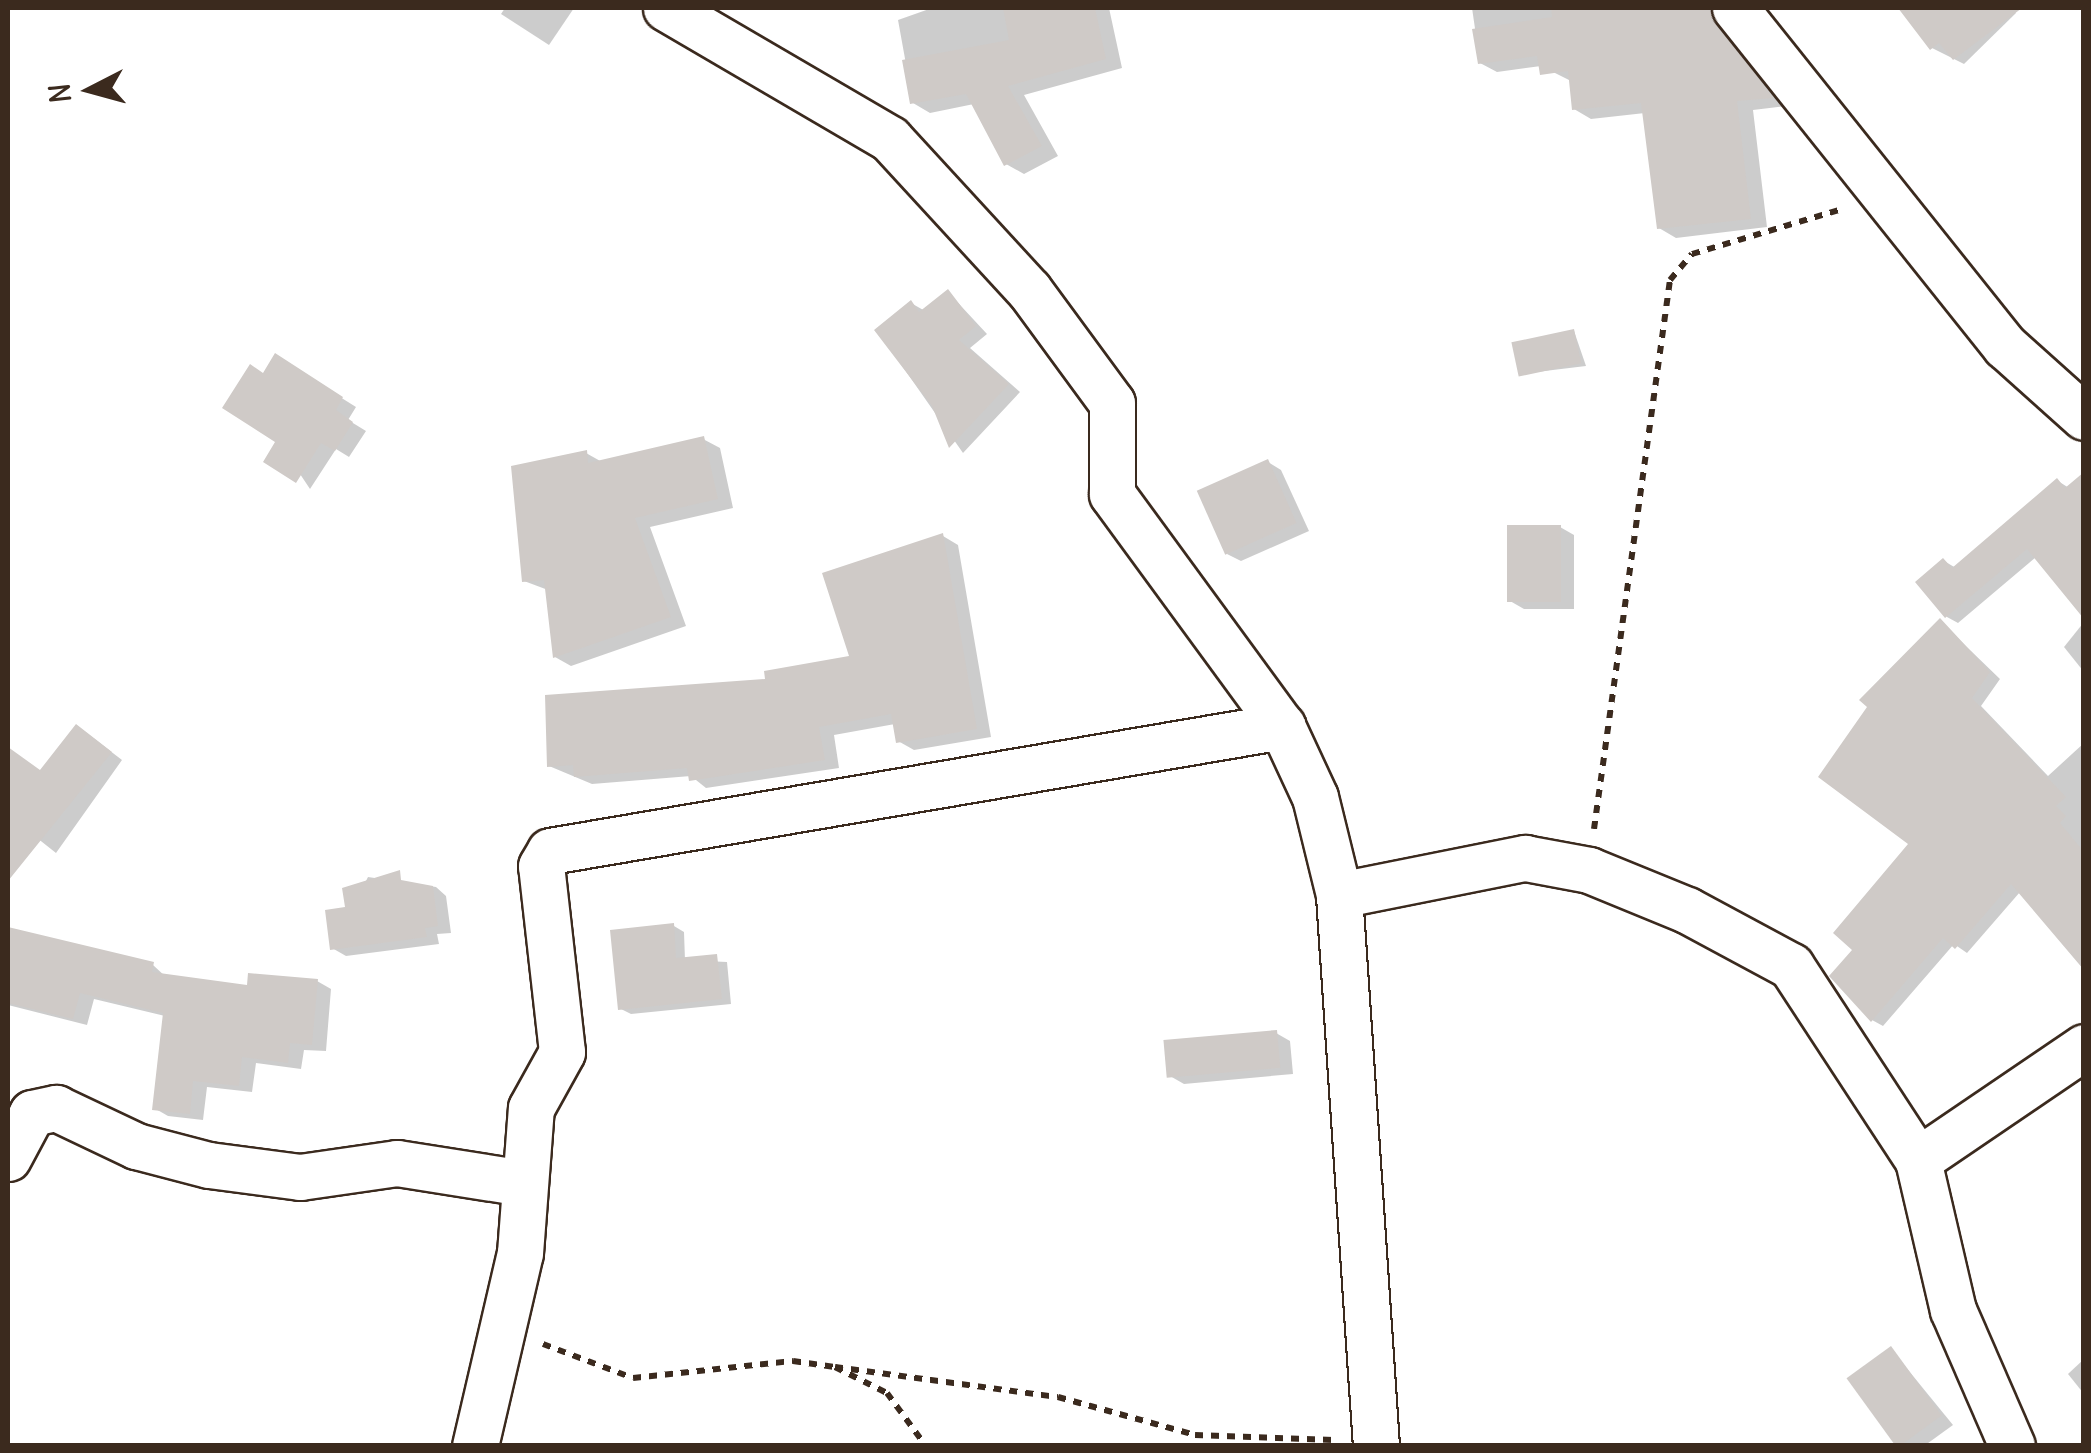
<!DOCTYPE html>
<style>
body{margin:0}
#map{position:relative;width:2091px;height:1453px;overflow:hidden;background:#fff;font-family:Delius,sans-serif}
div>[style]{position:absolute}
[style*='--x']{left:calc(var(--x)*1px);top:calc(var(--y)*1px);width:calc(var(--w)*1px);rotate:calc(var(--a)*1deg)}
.shadow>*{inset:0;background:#0003}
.building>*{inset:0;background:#cfcac7;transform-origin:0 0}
.path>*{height:6px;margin-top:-3px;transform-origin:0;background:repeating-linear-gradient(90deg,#3b2a1e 0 8px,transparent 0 16px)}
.roads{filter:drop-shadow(2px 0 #3b2a1e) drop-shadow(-2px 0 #3b2a1e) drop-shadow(0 2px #3b2a1e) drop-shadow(0 -2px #3b2a1e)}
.minor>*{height:45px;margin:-22.5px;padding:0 22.5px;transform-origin:22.5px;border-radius:22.5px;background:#fff}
span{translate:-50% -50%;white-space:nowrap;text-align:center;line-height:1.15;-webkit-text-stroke:9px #fff;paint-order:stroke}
.frame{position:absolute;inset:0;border:10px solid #3b2a1e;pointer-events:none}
.north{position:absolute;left:40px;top:40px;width:100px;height:100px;-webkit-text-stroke:8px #fff;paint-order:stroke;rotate:264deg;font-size:28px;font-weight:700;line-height:40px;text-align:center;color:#3b2a1e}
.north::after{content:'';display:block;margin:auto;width:35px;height:45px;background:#3b2a1e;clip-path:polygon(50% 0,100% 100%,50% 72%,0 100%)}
</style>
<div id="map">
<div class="shadow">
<div style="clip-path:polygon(505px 8px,574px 8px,549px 45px,501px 14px)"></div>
<div style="clip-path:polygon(932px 8px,1109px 8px,1122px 68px,1024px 95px,1058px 156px,1024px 174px,1006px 164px,974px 104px,930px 113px,913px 103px,898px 20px)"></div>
<div style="clip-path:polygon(1472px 8px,1714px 8px,1787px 106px,1753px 110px,1767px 227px,1676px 238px,1659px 228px,1645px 113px,1591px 119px,1574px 109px,1571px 81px,1541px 66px,1497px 72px,1480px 63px)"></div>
<div style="clip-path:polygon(1901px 8px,2012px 8px,2016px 13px,1964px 64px,1932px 48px)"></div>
<div style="clip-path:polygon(948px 292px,987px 334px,970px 348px,1020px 392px,963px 453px,877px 330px,911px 303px,925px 311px)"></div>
<div style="clip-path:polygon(1574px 331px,1586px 366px,1519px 374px)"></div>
<div style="clip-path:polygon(289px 365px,356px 407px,348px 420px,366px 431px,349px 457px,336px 449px,310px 489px,278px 441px,264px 375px)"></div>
<div style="clip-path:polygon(703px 439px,720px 448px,733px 508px,650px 527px,686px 626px,571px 666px,555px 657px,548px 590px,524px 581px,586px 453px,602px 462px)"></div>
<div style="clip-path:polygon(1268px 462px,1281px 470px,1309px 531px,1241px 561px,1227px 554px)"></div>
<div style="clip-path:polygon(2058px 481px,2069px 488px,2036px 557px,1958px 623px,1947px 617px,1918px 582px,1944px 561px,1956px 568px)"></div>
<div style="clip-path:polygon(1560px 527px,1574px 535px,1574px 609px,1524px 609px,1510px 601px)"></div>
<div style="clip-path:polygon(943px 536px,958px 545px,991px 737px,914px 750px,898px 741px,895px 724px,834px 735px,839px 768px,706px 788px,691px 776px,592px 784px,549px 766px,852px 658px)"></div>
<div style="clip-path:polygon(1940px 621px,2000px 679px,1981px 706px,2048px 776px,2084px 743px,2084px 966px,2020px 892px,1967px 953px,1954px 944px,1883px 1026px,1872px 1020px,1855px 949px,1912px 844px)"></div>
<div style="clip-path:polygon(2084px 622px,2084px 672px,2064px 647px)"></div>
<div style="clip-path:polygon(88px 734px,122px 760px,56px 853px,8px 815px,8px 749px,41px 772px)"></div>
<div style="clip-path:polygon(368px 877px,436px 887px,446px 896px,451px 933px,437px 934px,439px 944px,346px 956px,332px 948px)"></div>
<div style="clip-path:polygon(674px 926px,684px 932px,685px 960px,727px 962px,731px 1004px,631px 1014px,621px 1009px)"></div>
<div style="clip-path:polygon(8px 929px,153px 965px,166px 977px,250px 988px,317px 981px,331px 989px,326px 1051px,304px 1050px,301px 1069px,256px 1063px,252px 1092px,207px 1087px,203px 1120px,168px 1116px,154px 1108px,165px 1016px,94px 999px,87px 1025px,8px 1005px)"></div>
<div style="clip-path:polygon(1276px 1033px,1290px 1041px,1293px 1074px,1184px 1084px,1170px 1076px)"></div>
<div style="clip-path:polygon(1891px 1349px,1953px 1425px,1924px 1446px,1897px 1446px,1850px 1379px)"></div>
<div style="clip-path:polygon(2084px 1359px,2084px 1394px,2068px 1374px)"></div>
</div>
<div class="building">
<div style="clip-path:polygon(1003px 8px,1095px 8px,1106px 59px,1008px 86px,1042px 146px,1004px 166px,966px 94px,910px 104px,902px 60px,1009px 40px)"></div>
<div style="clip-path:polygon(1551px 8px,1708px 8px,1773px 98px,1737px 101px,1751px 219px,1657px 229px,1641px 103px,1572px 110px,1568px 71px,1540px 75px,1537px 56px,1478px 64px,1472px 29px,1552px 17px)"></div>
<div style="clip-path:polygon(1898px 8px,2022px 8px,1953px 60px,1939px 43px,1930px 50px)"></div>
<div style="clip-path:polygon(948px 289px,976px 326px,959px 340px,1009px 384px,949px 448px,932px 406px,874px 330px,911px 300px,919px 312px)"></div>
<div style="left:1574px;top:329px;width:35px;height:64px;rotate:78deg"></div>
<div style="clip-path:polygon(275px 353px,343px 397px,336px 410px,353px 422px,335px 451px,321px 443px,296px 483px,263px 462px,275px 442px,222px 408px,250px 364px,263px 373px)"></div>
<div style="clip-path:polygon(704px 436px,718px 499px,635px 518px,671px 617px,553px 658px,544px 580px,522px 582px,511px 466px,587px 450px,588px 463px)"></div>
<div style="left:1268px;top:459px;width:70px;height:78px;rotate:66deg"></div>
<div style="clip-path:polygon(2084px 472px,2084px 619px,2027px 549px,1945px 618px,1915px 582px,1943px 558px,1952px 568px,2057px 478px,2065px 488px)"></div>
<div style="left:1507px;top:525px;width:54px;height:77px"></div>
<div style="clip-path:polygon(943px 533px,977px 729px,896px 743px,891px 714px,819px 727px,825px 760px,689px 781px,687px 768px,574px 777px,573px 765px,547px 767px,545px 695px,765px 679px,764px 671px,849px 656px,822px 573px)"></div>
<div style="clip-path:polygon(1940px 618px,1990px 672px,1972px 698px,2066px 797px,2056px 806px,2066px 816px,2060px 823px,2084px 852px,2084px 970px,2011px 884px,1955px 949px,1943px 938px,1871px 1022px,1829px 976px,1852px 950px,1833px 933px,1908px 844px,1818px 777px,1867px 707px,1859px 700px)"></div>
<div style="clip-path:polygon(76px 724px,112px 752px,8px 881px,8px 747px,40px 770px)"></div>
<div style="clip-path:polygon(400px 870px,401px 880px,433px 886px,438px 926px,425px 928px,427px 937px,330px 950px,325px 910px,345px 907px,342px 888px)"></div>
<div style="clip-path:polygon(674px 923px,676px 958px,717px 954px,722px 999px,618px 1010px,610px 930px)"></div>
<div style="clip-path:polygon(8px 927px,154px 962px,152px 972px,247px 985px,248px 973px,318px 979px,312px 1045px,290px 1043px,288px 1063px,242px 1057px,239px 1086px,193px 1081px,190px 1114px,152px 1110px,163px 1013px,80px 993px,73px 1019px,8px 1003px)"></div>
<div style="left:1277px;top:1030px;width:38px;height:114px;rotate:85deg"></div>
<div style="left:1891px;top:1346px;width:86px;height:55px;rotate:54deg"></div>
</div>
<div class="path">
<div style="--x:1594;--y:829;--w:554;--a:-82.12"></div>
<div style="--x:1670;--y:280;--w:34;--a:-50"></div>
<div style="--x:1692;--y:254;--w:153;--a:-16.7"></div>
<div style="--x:543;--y:1344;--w:96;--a:20.7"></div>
<div style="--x:633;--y:1378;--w:161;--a:-6.1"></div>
<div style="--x:793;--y:1361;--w:42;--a:8.1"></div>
<div style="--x:835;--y:1367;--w:58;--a:26.6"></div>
<div style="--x:887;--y:1393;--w:66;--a:53.7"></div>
<div style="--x:835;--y:1367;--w:225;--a:7.7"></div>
<div style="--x:1058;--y:1397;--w:142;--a:15.5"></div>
<div style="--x:1195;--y:1435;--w:139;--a:2.1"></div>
</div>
<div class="roads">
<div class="minor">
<div style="--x:666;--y:8;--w:259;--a:30.3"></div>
<div style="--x:890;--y:139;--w:205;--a:47.4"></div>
<div style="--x:1029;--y:290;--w:140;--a:53.7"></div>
<div style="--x:1112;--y:403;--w:91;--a:90"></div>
<div style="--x:1112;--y:494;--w:288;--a:53.8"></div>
<div style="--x:1282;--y:726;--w:78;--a:65.1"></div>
<div style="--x:1315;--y:797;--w:101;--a:76.2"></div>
<div style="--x:1339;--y:895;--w:552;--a:86.16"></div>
<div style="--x:1735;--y:8;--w:433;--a:51.4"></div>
<div style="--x:2005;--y:346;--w:106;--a:41.9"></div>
<div style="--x:1339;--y:895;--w:190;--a:-11.3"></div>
<div style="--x:1525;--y:858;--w:65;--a:10.6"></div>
<div style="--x:1589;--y:870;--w:106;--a:22.2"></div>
<div style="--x:1687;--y:910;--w:118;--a:28.3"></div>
<div style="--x:1791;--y:966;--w:232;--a:56.8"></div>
<div style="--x:1918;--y:1160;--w:154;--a:76.9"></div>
<div style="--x:1953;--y:1310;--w:148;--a:66.5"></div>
<div style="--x:8;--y:1158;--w:51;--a:-61.9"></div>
<div style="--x:32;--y:1113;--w:25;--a:-12"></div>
<div style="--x:56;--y:1108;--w:89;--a:25.4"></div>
<div style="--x:136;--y:1146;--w:75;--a:14.6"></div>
<div style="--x:209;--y:1165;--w:92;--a:7.5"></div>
<div style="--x:300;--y:1177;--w:98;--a:-8.2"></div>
<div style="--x:397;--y:1163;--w:128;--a:9"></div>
<div style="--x:1918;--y:1160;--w:201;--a:-34.2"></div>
<div style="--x:475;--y:1446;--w:198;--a:-76.9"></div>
<div style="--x:520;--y:1253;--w:145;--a:-85.7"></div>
<div style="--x:531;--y:1108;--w:64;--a:-61"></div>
<div style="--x:562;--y:1052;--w:187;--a:-96.4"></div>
<div style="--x:541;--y:866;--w:17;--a:-59"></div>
<div style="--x:550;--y:851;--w:743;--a:-9.69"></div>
</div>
</div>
<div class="frame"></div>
<div class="north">N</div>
</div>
